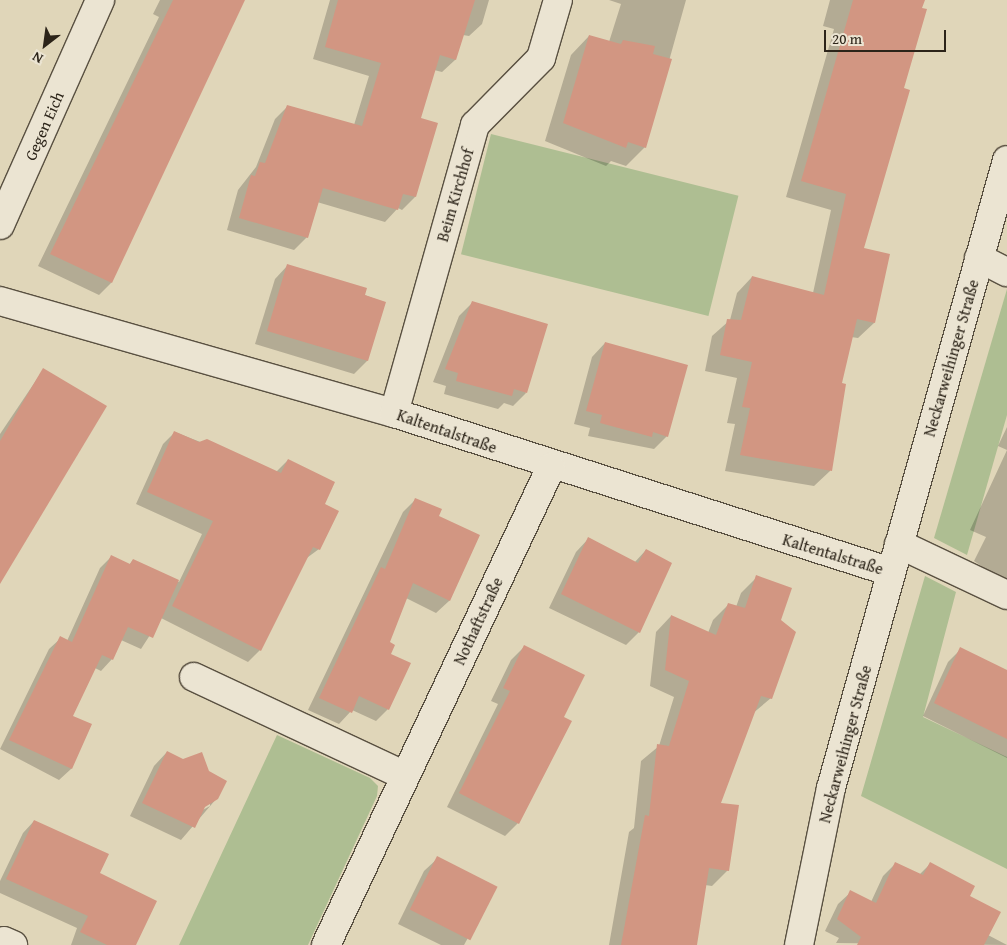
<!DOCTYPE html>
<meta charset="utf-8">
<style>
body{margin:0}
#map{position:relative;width:1007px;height:945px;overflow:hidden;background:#e0d6b9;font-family:"Gentium Book Plus",serif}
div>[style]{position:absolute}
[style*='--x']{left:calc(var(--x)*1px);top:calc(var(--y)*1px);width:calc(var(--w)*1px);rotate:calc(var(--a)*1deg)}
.green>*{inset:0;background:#aebe92;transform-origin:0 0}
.shadow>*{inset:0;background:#0003}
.building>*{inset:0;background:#d29682;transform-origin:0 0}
.roads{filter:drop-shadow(1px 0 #595041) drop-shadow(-1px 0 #595041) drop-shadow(0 1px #595041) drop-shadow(0 -1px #595041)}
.minor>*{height:28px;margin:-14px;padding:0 14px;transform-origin:14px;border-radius:14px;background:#ebe4d2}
span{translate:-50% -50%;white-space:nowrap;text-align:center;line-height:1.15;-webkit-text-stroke:4px #ebe4d2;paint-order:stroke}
.street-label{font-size:16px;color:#2c2419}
.north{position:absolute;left:20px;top:20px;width:50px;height:50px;-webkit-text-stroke:4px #ebe4d2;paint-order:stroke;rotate:210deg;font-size:14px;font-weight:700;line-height:20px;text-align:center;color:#2c2419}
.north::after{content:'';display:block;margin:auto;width:18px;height:22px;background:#2c2419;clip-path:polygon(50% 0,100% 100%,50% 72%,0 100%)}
.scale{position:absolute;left:824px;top:30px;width:122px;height:22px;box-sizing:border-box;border:2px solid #2c2419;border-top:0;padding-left:6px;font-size:15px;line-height:18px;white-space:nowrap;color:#2c2419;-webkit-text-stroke:4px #ebe4d2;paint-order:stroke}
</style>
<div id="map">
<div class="green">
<div style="left:491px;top:134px;width:255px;height:124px;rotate:14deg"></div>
<div style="clip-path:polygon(1007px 289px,1007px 415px,967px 555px,934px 538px)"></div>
<div style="clip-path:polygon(925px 576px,956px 592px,923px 717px,1007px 757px,1007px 869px,861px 796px)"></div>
<div style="clip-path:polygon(277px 735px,370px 778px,378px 786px,377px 796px,308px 945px,179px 945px)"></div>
</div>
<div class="shadow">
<div style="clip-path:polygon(160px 0,243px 0,111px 283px,99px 295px,38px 266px,159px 17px,153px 14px)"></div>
<div style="clip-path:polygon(330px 0,489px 0,482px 24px,469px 36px,463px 35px,455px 60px,442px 72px,434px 70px,419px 119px,415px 197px,402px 210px,398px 208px,385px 222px,317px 202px,307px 237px,294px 250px,227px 230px,238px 190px,256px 167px,275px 119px,288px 106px,354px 125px,369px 76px,313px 59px)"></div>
<div style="clip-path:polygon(609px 0,686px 0,645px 147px,626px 166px,611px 161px,606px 166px,545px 141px,571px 55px,589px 36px,609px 42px,621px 4px)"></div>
<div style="clip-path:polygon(830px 0,923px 0,863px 249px,874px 323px,858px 338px,851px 337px,840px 384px,830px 471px,814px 486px,725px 471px,735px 424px,727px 423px,737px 378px,705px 371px,712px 336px,730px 320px,737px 293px,752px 277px,813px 293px,831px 210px,786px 197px,834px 29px,823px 26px)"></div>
<div style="clip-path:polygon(288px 265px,385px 303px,367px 361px,354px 374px,255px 344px,275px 279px)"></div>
<div style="clip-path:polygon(472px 303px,526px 393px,513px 406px,504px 403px,498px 409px,444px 394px,446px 386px,433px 382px,459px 316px)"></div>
<div style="clip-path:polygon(605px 343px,667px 436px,654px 449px,588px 436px,590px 428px,574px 424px,592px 357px)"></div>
<div style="clip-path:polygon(43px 370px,0 581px,0 434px)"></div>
<div style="clip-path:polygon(1007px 427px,1007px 584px,974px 561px,986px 537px,970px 530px,1007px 450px,998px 446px)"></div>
<div style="clip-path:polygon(175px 432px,276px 472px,288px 460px,323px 504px,319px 549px,304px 560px,260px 650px,248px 662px,161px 618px,141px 649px,121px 640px,112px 659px,101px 671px,95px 668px,71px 716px,91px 725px,71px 769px,59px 780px,0 749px,49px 649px,61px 638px,67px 641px,100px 568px,111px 557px,129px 565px,133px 560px,179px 582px,202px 534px,136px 504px,163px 444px)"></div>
<div style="clip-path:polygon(415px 500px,437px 516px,478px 536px,449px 601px,436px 613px,406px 598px,388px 643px,388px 709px,376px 721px,352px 710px,339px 724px,308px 710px,403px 512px)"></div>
<div style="clip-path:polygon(589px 538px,634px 563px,646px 550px,639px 632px,626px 645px,549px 608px,576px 552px)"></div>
<div style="clip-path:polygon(757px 577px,779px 621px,771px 698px,752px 714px,719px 804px,728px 870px,712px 886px,705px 885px,696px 945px,609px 945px,629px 832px,634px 828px,641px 761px,659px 746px,674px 697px,650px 686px,656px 632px,671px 616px,708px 633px,713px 620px,729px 604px,736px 607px,741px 593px)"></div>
<div style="clip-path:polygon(525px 646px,563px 718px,518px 823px,505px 836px,447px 807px,498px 704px,491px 701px,511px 660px)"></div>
<div style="clip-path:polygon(961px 649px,1007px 672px,1007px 758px,923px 716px,948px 662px)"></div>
<div style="clip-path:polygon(evenodd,167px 752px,217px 798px,181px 840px,130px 816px,154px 766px,167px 752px,210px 803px,210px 806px,201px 811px,199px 809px,210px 803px)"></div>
<div style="clip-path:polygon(34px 821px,98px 874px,135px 945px,71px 945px,77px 928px,0 893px,0 881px,23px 833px)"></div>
<div style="clip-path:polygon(438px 858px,496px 887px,464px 945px,441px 945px,398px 924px,424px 871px)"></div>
<div style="clip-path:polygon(896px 863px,919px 875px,930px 864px,968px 897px,988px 935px,1007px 945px,836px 943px,839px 938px,825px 931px,838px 904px,851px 892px,871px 902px,883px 876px)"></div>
</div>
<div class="building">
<div style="clip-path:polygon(173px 0,245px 0,112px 283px,50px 254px)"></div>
<div style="clip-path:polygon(338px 0,475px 0,456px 60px,440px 55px,421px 118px,438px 123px,416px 197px,403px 194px,398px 210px,323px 188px,308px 238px,239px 218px,251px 175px,255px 176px,260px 162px,265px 163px,287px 105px,362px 126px,381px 63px,325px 47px)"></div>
<div style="clip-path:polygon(853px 0,925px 0,922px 8px,927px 9px,904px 88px,910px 90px,864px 248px,890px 254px,875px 323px,857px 319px,842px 383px,846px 384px,832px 471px,740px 455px,750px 408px,742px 407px,752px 362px,720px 355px,727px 319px,741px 320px,752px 276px,824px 295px,846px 194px,801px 181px)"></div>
<div style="clip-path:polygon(589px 35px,621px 44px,623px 40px,655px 46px,653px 54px,672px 59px,646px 148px,628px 142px,626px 148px,563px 123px)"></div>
<div style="clip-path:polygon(287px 264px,367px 288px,365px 295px,386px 302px,368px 361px,267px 331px)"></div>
<div style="clip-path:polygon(472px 301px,548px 324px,527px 393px,514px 389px,512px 396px,456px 381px,458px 373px,445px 369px)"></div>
<div style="clip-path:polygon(605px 342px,688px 365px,668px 437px,653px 432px,652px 437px,600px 423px,602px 415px,586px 411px)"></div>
<div style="clip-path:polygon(43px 368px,107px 406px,0 584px,0 441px)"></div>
<div style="clip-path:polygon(174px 431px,199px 442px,207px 439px,281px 473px,288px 459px,335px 482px,325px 504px,339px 511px,320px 550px,313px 547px,261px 651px,172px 606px,213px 521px,147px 492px)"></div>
<div style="clip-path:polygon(415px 498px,442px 509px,439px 516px,480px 535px,450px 601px,413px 583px,390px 642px,395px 645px,391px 654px,411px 663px,389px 710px,359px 696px,352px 713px,319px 698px,381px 567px,385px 569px)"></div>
<div style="clip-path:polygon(588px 537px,638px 563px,646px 549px,672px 563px,640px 633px,561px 594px)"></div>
<div style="clip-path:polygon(111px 555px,130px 564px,133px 559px,179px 580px,153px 638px,128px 627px,113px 660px,102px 655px,73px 716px,92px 724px,72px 769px,9px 740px,60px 636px,72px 642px)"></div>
<div style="clip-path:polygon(756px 575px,792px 588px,781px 620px,796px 632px,772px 699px,761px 696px,721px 803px,739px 805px,729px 871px,709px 868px,697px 945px,621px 945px,645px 815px,649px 816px,657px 744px,669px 746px,689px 681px,665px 670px,671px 615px,716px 635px,728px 603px,745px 608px)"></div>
<div style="clip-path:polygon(524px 645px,585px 675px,564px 717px,572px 721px,519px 824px,459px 793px,510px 691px,503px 688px)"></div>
<div style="clip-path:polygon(960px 647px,1007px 670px,1007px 739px,934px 703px)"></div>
<div style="clip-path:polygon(167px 751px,183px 759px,202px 752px,209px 771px,227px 781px,218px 799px,205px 807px,195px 828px,142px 803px)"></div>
<div style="clip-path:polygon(34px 820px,109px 854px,100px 873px,157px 901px,136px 945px,107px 945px,80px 932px,88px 916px,6px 879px)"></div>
<div style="left:437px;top:856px;width:68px;height:60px;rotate:27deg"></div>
<div style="clip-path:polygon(895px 862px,923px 875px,930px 862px,975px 886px,970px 896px,1001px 912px,984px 945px,857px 945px,861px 937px,837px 919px,850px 890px,876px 903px)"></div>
</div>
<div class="roads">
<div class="minor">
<div style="--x:0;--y:225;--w:246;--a:-66"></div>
<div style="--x:979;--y:258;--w:31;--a:27"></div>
<div style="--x:0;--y:301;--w:410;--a:15.9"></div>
<div style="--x:394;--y:413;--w:522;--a:17.74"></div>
<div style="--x:394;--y:413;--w:299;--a:-74.3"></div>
<div style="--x:475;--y:125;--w:94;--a:-45.4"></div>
<div style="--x:541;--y:58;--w:60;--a:-73.7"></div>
<div style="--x:899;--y:544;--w:119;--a:25.3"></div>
<div style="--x:194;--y:677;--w:233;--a:25.1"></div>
<div style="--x:2;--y:945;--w:4;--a:-63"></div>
<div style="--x:4;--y:941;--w:10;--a:24"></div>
<div style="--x:326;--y:945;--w:528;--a:-64.79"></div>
<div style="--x:799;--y:945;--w:160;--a:-78.5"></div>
<div style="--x:831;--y:788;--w:652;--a:-74.34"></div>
</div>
</div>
<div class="street-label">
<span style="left:44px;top:126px;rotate:-66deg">Gegen Eich</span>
<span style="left:455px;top:195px;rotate:-74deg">Beim Kirchhof</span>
<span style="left:951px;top:358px;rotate:-74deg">Neckarweihinger Straße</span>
<span style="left:447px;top:431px;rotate:19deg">Kaltentalstraße</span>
<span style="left:833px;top:554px;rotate:17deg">Kaltentalstraße</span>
<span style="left:478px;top:621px;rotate:-65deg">Nothaftstraße</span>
<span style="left:845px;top:744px;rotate:-75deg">Neckarweihinger Straße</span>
</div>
<div class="north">N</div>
<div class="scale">20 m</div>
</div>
